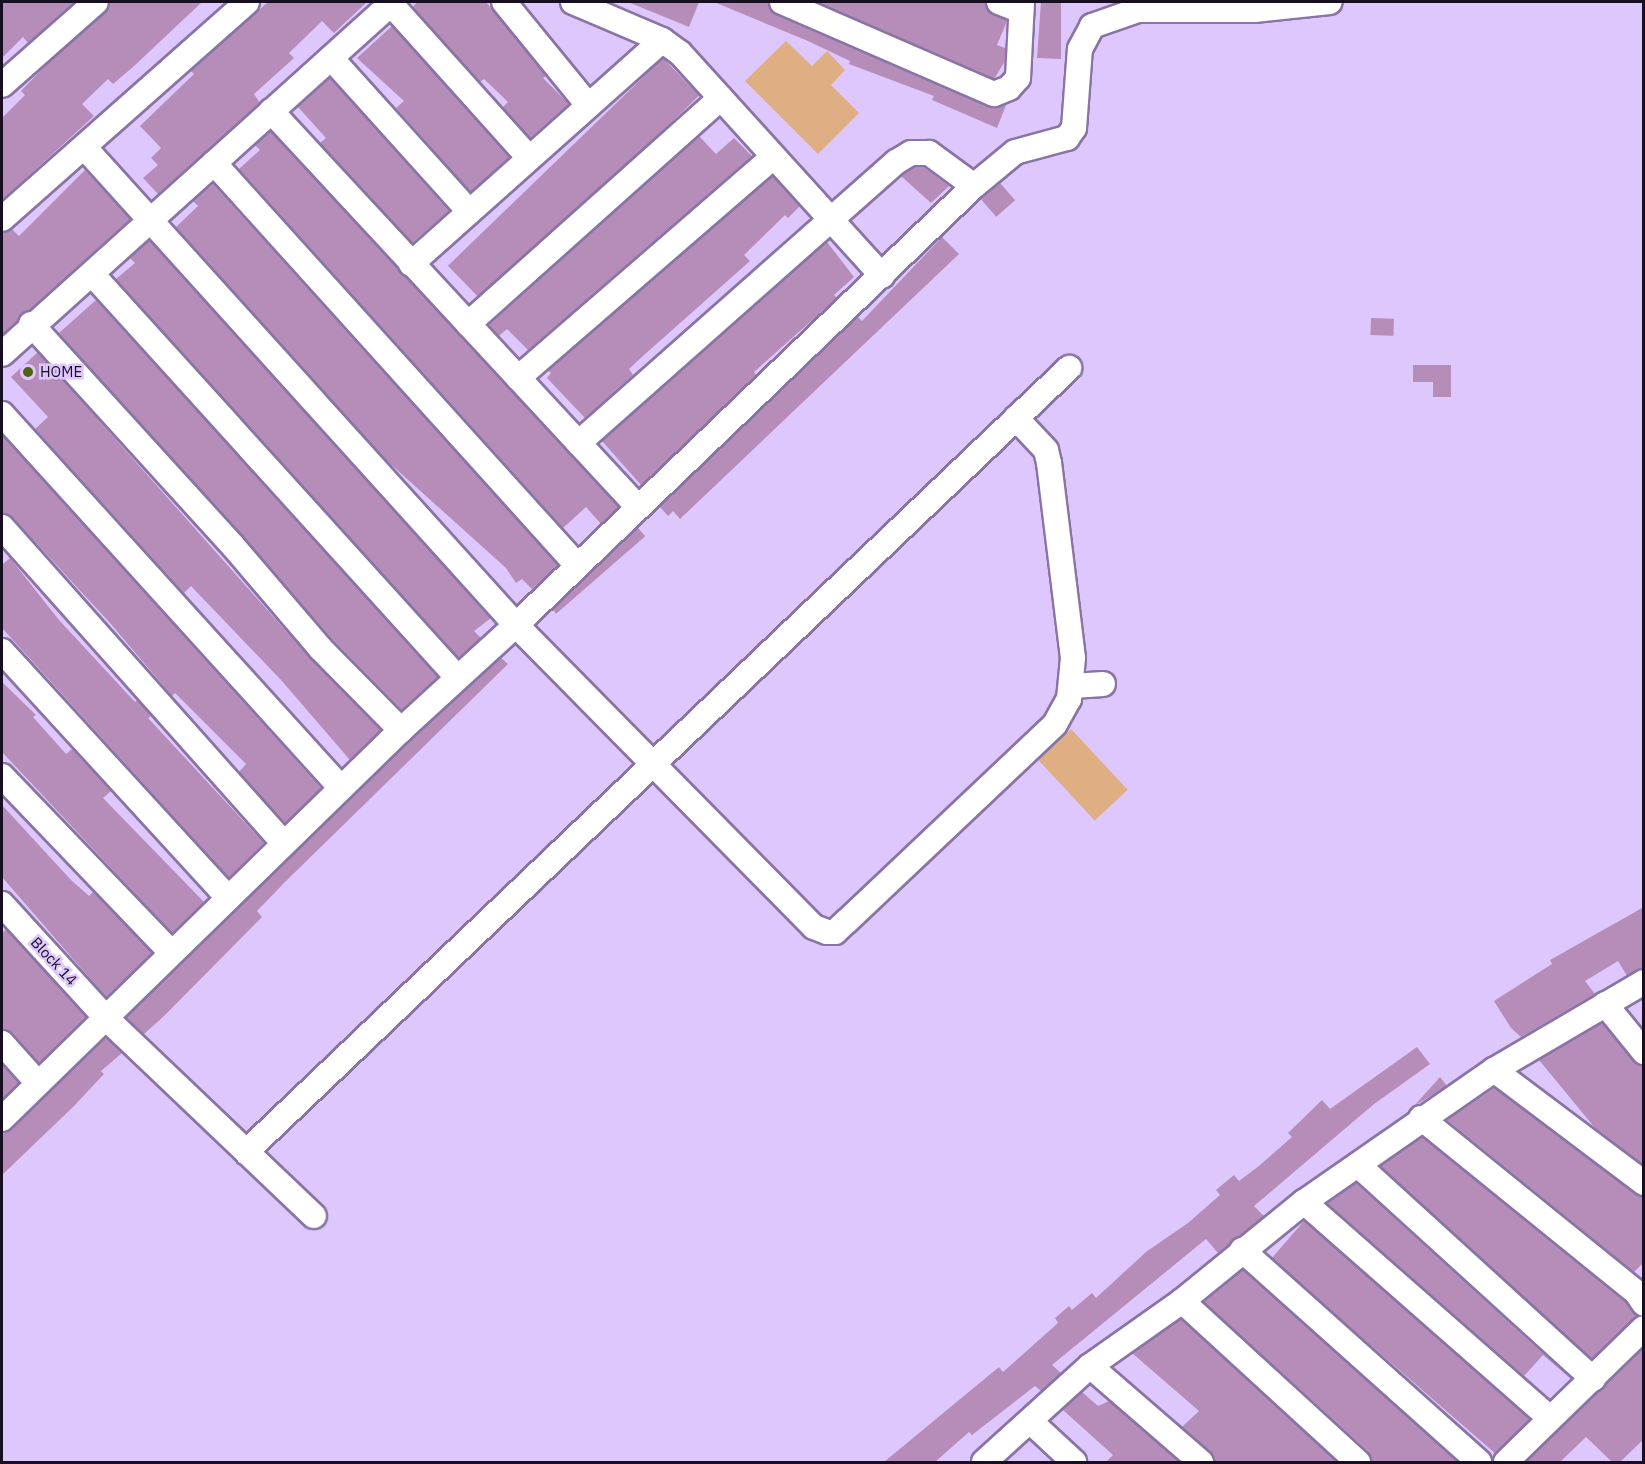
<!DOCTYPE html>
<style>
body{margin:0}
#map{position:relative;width:1645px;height:1464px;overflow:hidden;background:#ddc7fd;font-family:"IBM Plex Sans",sans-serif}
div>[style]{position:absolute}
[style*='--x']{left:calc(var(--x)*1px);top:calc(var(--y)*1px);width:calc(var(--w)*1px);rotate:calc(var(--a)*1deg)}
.green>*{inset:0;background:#dfae82;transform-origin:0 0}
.building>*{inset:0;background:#b58db8;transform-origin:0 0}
.roads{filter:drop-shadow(2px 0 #8974a5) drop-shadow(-2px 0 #8974a5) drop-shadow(0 2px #8974a5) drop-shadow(0 -2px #8974a5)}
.minor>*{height:24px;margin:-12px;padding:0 12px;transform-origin:12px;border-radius:12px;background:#fff}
.dots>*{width:16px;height:16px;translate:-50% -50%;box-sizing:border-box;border:3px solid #ddc7fd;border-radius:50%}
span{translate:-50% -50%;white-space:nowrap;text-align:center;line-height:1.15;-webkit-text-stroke:5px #ddc7fd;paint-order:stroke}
.poi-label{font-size:15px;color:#170e21}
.left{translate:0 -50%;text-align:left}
.street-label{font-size:15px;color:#170e21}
.frame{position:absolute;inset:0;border:3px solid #170e21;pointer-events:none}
</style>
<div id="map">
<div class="green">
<div style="clip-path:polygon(786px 41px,812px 66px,827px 51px,845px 70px,831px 85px,859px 113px,818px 154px,745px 81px)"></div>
<div style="left:1071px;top:729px;width:83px;height:45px;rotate:47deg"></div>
</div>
<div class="building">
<div style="clip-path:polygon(2px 2px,75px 2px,28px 43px,23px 37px,2px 58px)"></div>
<div style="clip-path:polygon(110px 2px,202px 2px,133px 67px,113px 84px,108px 79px,82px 104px,94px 116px,2px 200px,2px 118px,25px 95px,21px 91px,48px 63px,105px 13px)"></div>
<div style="clip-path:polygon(268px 2px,367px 2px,334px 33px,322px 21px,289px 53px,294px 58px,254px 94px,260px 103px,158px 194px,143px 178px,158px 165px,151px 158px,161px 148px,140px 126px,194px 74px,191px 71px)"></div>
<div style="clip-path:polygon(417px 2px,486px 2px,546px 76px,543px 78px,569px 104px,530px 138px,503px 107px,508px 102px,484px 79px,480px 82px,413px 7px)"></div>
<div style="clip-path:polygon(628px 2px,699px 2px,689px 27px)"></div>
<div style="clip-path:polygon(714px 2px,768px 2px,776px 15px,988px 107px,1006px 105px,997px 128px,932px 100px,934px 96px,849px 64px,850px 61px,808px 41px)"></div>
<div style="clip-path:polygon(817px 2px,985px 2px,988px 11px,1007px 21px,997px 45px,1005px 48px,1005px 61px,994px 79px)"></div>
<div style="clip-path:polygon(1041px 2px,1061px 2px,1061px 59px,1037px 58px)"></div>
<div style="clip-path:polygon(392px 26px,509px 157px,471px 192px,396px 108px,404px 101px,357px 58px)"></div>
<div style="left:663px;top:58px;width:52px;height:299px;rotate:46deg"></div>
<div style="clip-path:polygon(330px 78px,449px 211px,412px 243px,320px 143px,326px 138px,298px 107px)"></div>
<div style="clip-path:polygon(271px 131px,619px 507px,601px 524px,586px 507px,563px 528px,239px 169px,260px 150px,255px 145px)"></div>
<div style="clip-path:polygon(699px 136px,716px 154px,734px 138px,752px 156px,528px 350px,507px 329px,499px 336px,489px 325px)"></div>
<div style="clip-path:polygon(915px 167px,923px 167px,949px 186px,931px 203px,901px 176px)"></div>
<div style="clip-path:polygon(85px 170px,130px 219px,2px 335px,2px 233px,12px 229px,19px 236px)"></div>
<div style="clip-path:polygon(772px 176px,800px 206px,788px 218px,785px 215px,744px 255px,750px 261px,644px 355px,629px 369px,633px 375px,585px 418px,547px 378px,551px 373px,548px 370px)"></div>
<div style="left:1000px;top:183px;width:23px;height:25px;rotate:49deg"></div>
<div style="clip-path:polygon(213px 184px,558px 565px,532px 589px,522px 579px,516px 583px,506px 568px,386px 460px,176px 227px,198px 206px,193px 201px)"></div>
<div style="clip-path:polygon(942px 237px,959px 254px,680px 519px,673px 511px,668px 516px,660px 507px,858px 317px,862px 321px)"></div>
<div style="clip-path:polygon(149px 240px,491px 618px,474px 631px,481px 638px,459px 658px,116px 279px,135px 263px,130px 258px)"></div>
<div style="clip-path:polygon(827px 242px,854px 277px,834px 295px,837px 298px,754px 372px,756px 375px,641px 485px,602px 441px)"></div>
<div style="clip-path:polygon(96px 300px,438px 677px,402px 710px,332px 639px,59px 333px)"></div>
<div style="left:1371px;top:318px;width:23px;height:17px;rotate:2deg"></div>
<div style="clip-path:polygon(38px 352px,310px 658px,381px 730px,350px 760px,281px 680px,191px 586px,184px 593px,35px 429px,48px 417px,11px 377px)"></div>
<div style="clip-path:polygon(1413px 365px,1451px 365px,1451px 397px,1433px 397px,1433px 382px,1413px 382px)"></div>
<div style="clip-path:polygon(2px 435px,321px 788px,285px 823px,239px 772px,246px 764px,175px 693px,172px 696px,110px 623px,13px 518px,2px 513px)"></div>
<div style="left:638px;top:528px;width:11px;height:118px;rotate:49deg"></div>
<div style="clip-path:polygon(10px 558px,59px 620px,135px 702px,137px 700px,151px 716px,148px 718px,264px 843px,229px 878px,2px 628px,2px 565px)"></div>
<div style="clip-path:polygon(501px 658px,508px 664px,285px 882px,257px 911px,262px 917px,163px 1017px,144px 1034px,126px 1018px,411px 740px)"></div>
<div style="clip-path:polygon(2px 682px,36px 715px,33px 717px,66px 754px,72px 749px,111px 791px,103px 798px,204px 902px,172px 933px,2px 752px)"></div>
<div style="clip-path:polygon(2px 805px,71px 880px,89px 896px,93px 892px,152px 953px,106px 997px,2px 877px)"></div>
<div style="clip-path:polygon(1644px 907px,1644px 968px,1627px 976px,1618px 961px,1585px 981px,1595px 994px,1521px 1037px,1511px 1028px,1494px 1001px,1552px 964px,1550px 960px)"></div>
<div style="clip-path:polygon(6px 929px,86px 1017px,39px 1063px,13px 1033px,2px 1029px,2px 934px)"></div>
<div style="clip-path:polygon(1602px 1023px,1633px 1061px,1644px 1066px,1644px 1165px,1595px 1128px,1539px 1060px)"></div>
<div style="clip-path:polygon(106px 1038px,122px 1053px,101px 1071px,104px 1074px,73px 1107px,2px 1175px,2px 1135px)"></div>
<div style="clip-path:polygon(1417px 1047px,1430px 1064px,1374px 1104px,1254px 1206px,1264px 1216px,1218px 1253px,1206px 1239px,1058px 1360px,1052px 1365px,1061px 1373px,1041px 1391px,1035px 1386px,972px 1435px,969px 1432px,935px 1462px,884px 1462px,999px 1367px,1003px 1372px,1058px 1323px,1055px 1318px,1069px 1306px,1072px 1310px,1092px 1293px,1096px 1298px,1146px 1252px,1188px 1223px,1220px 1195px,1216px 1190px,1234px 1175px,1239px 1181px,1259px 1166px,1292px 1137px,1288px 1133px,1322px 1100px,1330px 1109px)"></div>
<div style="clip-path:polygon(2px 1064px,19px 1083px,2px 1100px)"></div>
<div style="clip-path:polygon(1440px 1077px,1447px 1086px,1414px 1106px)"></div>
<div style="clip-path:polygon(1494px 1088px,1644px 1197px,1644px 1262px,1634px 1272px,1447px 1120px)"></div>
<div style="clip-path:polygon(1422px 1137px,1625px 1302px,1637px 1316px,1592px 1359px,1380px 1166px)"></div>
<div style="clip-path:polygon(1356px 1183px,1571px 1379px,1543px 1355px,1524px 1376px,1327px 1203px)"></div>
<div style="left:1304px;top:1221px;width:300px;height:50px;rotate:41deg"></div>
<div style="clip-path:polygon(1243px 1270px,1458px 1462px,1372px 1462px,1368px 1451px,1204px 1302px)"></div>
<div style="clip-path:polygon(1181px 1319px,1337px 1462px,1215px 1462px,1210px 1451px,1182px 1427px,1199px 1411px,1132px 1353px)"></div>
<div style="clip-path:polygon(1644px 1348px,1644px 1439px,1620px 1462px,1612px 1462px,1586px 1437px,1560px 1462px,1526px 1462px)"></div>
<div style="clip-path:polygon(1082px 1392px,1098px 1406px,1109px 1401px,1180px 1462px,1106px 1462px,1113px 1455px,1063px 1410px)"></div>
</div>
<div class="roads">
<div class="minor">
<div style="--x:504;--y:2;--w:133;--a:50.8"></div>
<div style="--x:573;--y:2;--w:97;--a:23.1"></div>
<div style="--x:662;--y:40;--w:22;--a:36"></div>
<div style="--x:680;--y:53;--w:301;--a:47.8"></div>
<div style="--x:782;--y:2;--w:231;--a:23.5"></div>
<div style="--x:994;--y:94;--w:16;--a:-22"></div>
<div style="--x:1009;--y:88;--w:13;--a:-48"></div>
<div style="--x:1018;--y:78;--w:76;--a:-87"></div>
<div style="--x:999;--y:2;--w:24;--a:22"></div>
<div style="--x:391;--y:4;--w:207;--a:48.1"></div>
<div style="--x:331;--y:58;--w:206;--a:48"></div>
<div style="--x:2;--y:85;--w:125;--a:-41.4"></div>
<div style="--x:271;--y:111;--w:540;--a:47.18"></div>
<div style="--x:85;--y:148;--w:643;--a:47.9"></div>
<div style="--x:516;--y:625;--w:424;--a:45.4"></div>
<div style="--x:814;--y:927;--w:14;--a:21"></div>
<div style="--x:827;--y:932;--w:8;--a:0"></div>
<div style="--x:835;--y:932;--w:16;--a:-43"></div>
<div style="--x:847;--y:921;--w:286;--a:-43.4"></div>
<div style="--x:1055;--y:724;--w:29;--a:-61"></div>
<div style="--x:1069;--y:699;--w:41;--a:-84.4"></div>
<div style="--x:1073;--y:658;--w:196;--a:-97"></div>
<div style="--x:1049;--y:463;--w:13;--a:-103"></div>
<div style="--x:1046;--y:450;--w:44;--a:-133.2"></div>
<div style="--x:214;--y:163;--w:540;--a:47.93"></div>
<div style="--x:974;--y:186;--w:53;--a:-39.7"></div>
<div style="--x:1015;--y:152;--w:54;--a:-15.1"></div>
<div style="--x:1067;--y:138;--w:12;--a:-55"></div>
<div style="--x:1074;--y:128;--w:79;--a:-85.7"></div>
<div style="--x:1080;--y:49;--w:26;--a:-62"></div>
<div style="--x:1092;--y:26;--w:49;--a:-19.2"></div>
<div style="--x:1138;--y:10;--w:116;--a:0"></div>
<div style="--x:1254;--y:10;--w:76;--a:-6"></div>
<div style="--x:2;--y:219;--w:327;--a:-41.5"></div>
<div style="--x:411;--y:264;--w:336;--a:-41.7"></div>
<div style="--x:92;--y:274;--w:544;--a:47.83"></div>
<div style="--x:31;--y:324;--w:300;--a:47.7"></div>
<div style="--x:233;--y:546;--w:135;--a:49.5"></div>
<div style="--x:321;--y:649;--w:114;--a:45.4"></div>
<div style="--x:468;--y:324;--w:339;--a:-41.8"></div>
<div style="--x:2;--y:354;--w:526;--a:-42"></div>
<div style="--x:518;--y:378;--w:337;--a:-40.9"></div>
<div style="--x:2;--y:414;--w:505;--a:47.81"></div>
<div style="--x:2;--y:527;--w:424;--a:48.3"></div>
<div style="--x:2;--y:651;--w:335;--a:47.5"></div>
<div style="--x:1073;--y:686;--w:30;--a:-4"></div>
<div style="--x:2;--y:776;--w:244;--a:46.2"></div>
<div style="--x:2;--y:904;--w:154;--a:47.6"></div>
<div style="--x:106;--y:1018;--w:287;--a:43.6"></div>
<div style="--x:1605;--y:1004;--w:62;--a:50.9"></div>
<div style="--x:2;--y:1043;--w:52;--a:48.1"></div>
<div style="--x:1494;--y:1070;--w:188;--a:37"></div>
<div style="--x:1421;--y:1118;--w:277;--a:39"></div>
<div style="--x:1636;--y:1292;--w:14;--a:56"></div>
<div style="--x:2;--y:1119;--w:557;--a:-44.27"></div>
<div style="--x:401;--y:730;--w:156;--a:-42.4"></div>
<div style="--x:516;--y:625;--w:634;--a:-43.79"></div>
<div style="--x:974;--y:186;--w:56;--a:-143.7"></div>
<div style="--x:929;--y:153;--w:18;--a:180"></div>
<div style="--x:911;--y:153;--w:17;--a:149"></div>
<div style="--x:896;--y:162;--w:424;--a:138.5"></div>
<div style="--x:246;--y:1152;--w:1137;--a:-43.61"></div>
<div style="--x:1358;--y:1165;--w:318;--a:42.3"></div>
<div style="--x:1304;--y:1202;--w:326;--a:41.3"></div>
<div style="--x:1242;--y:1250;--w:318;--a:41.8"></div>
<div style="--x:1182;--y:1301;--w:239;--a:42.5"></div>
<div style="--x:1090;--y:1366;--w:147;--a:40.9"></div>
<div style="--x:1031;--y:1422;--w:59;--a:42.9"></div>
<div style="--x:984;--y:1462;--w:143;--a:-42.2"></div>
<div style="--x:1090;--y:1366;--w:113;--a:-35.2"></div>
<div style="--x:1182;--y:1301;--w:157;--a:-39.1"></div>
<div style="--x:1304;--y:1202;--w:231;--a:-34.8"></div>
<div style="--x:1494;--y:1070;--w:174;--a:-30.4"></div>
<div style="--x:1506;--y:1462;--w:192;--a:-44.2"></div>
</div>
</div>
<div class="dots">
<div style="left:28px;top:372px;background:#4f6410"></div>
</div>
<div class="poi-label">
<span class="left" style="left:40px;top:372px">HOME</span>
</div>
<div class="street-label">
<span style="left:54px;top:961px;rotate:47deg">Block 14</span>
</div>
<div class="frame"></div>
</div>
